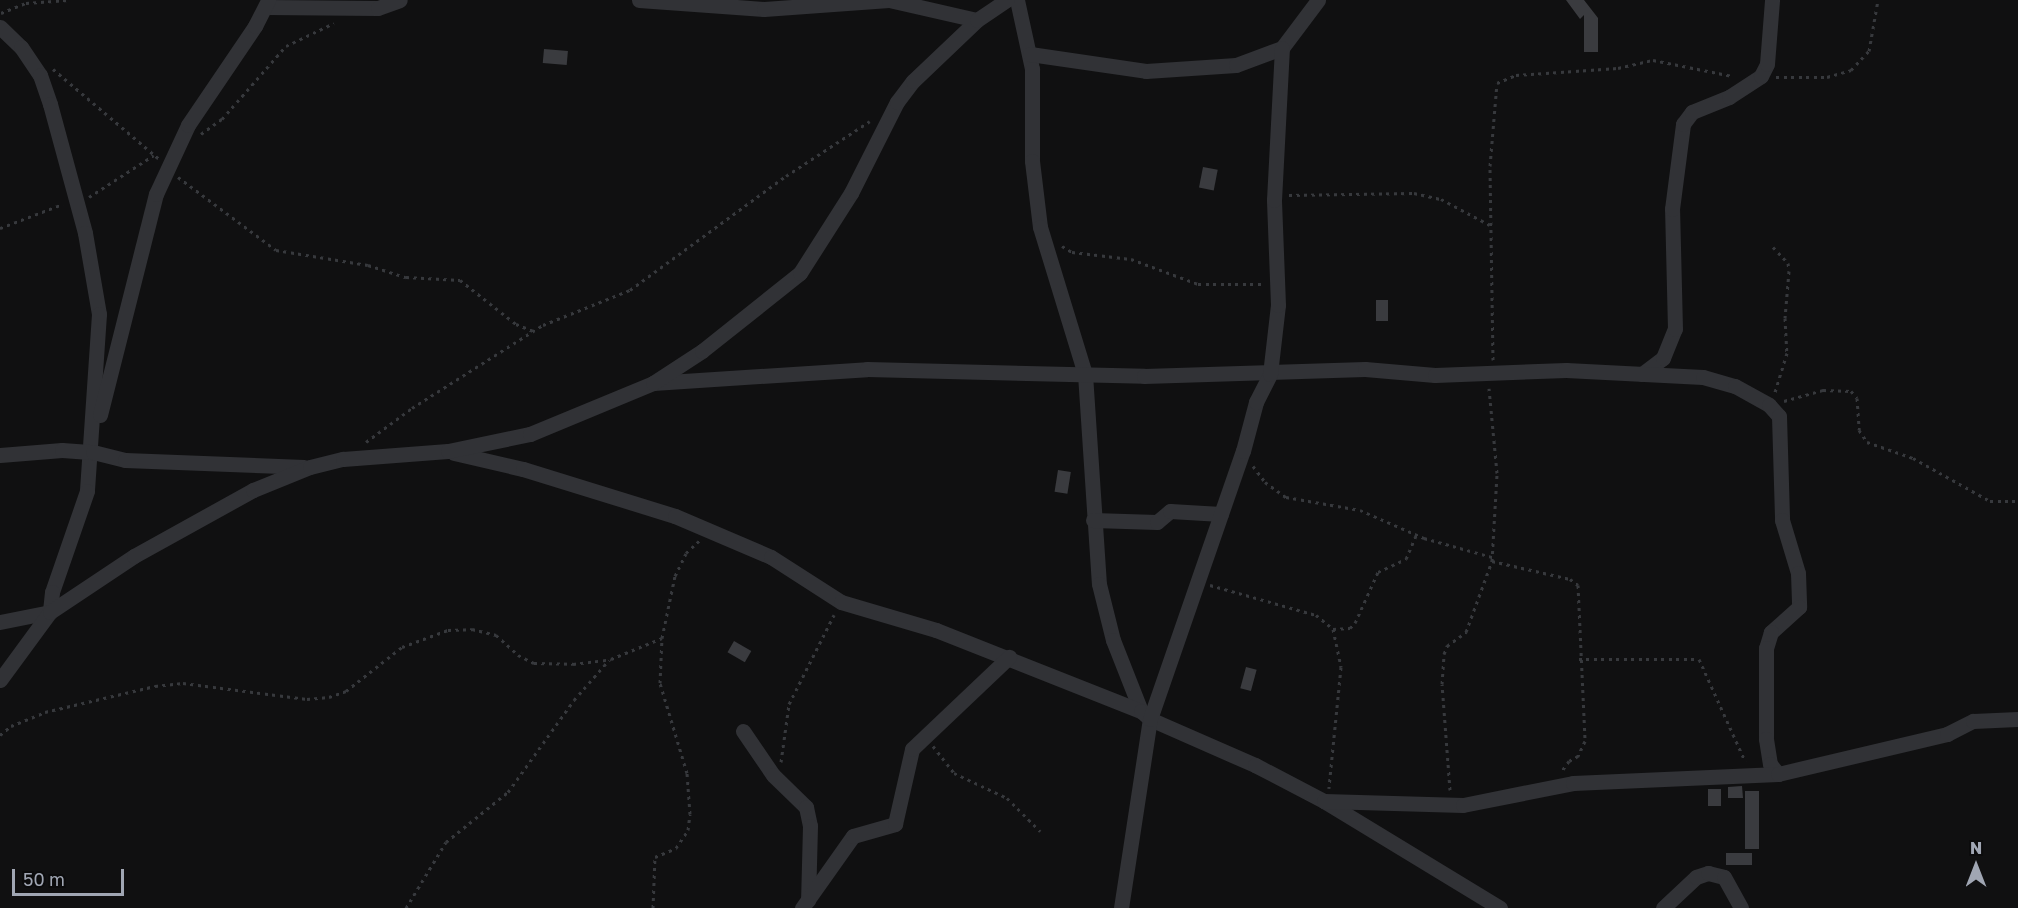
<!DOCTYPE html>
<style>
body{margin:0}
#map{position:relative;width:2018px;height:908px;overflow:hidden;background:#101011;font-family:"Golos Text",sans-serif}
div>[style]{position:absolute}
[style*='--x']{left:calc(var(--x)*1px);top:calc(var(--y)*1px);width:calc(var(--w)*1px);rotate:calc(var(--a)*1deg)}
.building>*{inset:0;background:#3a3b3f;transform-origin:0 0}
.path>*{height:3px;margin-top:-1.5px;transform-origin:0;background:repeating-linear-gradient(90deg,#37393d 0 3px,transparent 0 7.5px)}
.minor>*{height:15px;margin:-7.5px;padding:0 7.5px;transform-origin:7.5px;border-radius:7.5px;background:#313236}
span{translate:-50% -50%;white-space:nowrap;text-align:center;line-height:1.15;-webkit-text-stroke:4.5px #0b0b0c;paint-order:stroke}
.north{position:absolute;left:1946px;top:836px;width:60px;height:60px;-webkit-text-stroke:4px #0b0b0c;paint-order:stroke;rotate:0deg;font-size:16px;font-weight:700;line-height:24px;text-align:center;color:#a0a6b3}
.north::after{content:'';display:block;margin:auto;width:21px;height:27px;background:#a0a6b3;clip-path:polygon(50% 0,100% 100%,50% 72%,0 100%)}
.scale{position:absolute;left:12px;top:869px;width:112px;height:27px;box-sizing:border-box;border:3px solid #a0a6b3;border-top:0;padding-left:8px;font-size:18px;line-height:21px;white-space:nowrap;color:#a0a6b3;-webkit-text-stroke:4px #0b0b0c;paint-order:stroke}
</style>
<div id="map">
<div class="building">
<div style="clip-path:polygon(1566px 0,1584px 0,1598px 18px,1598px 52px,1584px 52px,1584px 15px,1580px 19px)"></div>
<div style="left:544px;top:49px;width:24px;height:14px;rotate:5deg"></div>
<div style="left:1203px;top:167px;width:15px;height:21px;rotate:11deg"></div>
<div style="left:1376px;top:300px;width:12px;height:21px"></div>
<div style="left:1058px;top:470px;width:13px;height:22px;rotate:9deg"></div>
<div style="left:734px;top:641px;width:20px;height:13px;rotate:30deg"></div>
<div style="left:1246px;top:667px;width:11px;height:22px;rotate:15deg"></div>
<div style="clip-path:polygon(1742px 786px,1743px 798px,1728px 798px,1728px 787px)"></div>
<div style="left:1708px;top:789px;width:13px;height:17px"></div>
<div style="left:1745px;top:791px;width:14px;height:58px"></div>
<div style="left:1726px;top:853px;width:26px;height:12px"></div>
</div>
<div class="path">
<div style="--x:1;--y:13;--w:27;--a:-22"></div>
<div style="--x:26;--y:3;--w:42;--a:-4.1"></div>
<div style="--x:53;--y:69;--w:138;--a:40.3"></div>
<div style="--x:1776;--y:77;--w:51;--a:0"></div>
<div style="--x:1827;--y:77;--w:25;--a:-16"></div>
<div style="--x:1851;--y:70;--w:26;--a:-47"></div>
<div style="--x:1869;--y:51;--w:52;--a:-80"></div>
<div style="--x:201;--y:134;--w:26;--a:-36"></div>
<div style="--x:222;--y:119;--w:97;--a:-48.8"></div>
<div style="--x:286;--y:46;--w:53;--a:-25.6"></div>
<div style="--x:178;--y:177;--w:122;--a:36.7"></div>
<div style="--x:276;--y:250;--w:93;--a:9.3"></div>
<div style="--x:368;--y:265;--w:40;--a:18"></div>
<div style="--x:406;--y:277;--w:54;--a:3.2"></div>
<div style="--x:460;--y:280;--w:71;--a:38.2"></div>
<div style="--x:516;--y:324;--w:18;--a:22"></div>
<div style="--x:1289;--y:195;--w:125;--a:-0.9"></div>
<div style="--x:1414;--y:193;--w:28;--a:13"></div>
<div style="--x:1441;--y:199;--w:55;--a:28"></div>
<div style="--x:89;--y:197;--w:77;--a:-32.9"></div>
<div style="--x:0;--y:228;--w:67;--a:-20.9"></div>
<div style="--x:1062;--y:246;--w:12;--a:31"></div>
<div style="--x:1072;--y:252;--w:59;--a:6.8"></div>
<div style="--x:1131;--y:259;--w:72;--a:20.5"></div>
<div style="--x:1198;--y:284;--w:66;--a:0"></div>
<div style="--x:1773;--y:247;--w:22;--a:47"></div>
<div style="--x:1788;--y:263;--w:8;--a:83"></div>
<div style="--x:1789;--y:271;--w:47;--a:94.9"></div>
<div style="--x:1785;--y:318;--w:35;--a:87"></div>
<div style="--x:1787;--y:353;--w:41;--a:107.1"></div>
<div style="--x:1493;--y:360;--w:194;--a:-90.9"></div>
<div style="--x:1490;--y:166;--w:83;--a:-85.2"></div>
<div style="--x:1497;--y:83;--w:21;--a:-23"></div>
<div style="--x:1516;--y:75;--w:102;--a:-3.9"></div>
<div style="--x:1618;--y:68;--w:36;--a:-13"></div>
<div style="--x:1653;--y:60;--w:81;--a:11.4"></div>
<div style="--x:1784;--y:401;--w:41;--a:-15.8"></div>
<div style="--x:1823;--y:390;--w:28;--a:2"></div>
<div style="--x:1851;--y:391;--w:9;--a:49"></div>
<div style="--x:1857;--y:398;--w:32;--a:86"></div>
<div style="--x:1859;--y:430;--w:14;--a:56"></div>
<div style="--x:1867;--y:442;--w:49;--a:19.2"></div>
<div style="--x:1913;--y:458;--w:88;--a:29.2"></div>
<div style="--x:1990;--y:501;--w:28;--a:0"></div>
<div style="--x:366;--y:442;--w:57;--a:-36.5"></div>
<div style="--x:412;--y:408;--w:155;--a:-32.4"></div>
<div style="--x:543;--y:325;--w:94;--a:-21.9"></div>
<div style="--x:630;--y:290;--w:193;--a:-36.2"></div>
<div style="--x:786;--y:176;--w:100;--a:-33.2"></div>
<div style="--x:1253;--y:466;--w:20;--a:53"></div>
<div style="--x:1265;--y:482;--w:26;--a:36"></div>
<div style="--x:1286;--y:497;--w:75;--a:10"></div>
<div style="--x:1360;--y:510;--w:70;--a:23.6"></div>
<div style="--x:1424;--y:538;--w:71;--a:15.6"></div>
<div style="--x:1492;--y:561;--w:80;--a:13"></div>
<div style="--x:1570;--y:579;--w:10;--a:37"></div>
<div style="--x:1578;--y:585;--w:156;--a:87.4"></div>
<div style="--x:1585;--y:741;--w:17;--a:115"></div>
<div style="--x:1578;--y:756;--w:10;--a:151"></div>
<div style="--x:1569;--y:761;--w:14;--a:126"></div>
<div style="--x:1210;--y:585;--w:110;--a:15.8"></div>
<div style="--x:1316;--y:615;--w:22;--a:39"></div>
<div style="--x:1333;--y:629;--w:39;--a:78"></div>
<div style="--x:1341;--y:667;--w:122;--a:95.7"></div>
<div style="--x:1333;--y:629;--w:17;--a:-3"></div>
<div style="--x:1350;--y:628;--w:7;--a:-45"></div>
<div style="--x:1355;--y:623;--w:56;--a:-65.7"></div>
<div style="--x:1378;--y:572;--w:31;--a:-25"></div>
<div style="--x:1406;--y:559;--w:26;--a:-67"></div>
<div style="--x:1579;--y:659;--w:120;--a:0"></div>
<div style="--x:1699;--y:659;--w:112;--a:65.7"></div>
<div style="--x:0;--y:735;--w:14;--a:-39"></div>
<div style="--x:11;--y:726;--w:37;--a:-22"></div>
<div style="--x:45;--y:712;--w:113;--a:-13.3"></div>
<div style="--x:155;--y:686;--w:28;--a:-6"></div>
<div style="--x:183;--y:683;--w:125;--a:7.4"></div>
<div style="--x:307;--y:699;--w:22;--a:-5"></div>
<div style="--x:329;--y:697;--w:18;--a:-19"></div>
<div style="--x:346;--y:691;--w:71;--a:-38.2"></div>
<div style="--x:402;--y:647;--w:49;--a:-20.3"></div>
<div style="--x:448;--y:630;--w:24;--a:-2"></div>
<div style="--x:472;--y:629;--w:25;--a:14"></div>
<div style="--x:496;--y:635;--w:30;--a:42"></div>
<div style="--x:518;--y:655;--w:18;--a:27"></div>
<div style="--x:534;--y:663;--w:39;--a:1"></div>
<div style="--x:573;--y:664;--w:38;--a:-7"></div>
<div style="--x:611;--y:659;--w:55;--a:-22.4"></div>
<div style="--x:933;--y:746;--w:34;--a:52"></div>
<div style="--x:954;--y:773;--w:59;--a:25.3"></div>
<div style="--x:1007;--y:798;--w:47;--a:45"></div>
<div style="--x:781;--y:762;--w:59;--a:-82.1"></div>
<div style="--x:789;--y:704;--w:100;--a:-63.2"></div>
<div style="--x:1450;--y:790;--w:106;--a:-94.3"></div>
<div style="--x:1442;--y:684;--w:30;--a:-86"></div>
<div style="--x:1444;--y:654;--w:9;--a:-69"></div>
<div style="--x:1447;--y:646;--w:24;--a:-36"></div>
<div style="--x:1466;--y:632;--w:76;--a:-69.9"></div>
<div style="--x:1492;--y:561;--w:88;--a:-86.7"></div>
<div style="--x:1497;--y:473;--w:85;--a:-95.4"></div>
<div style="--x:406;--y:908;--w:77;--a:-58.8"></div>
<div style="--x:446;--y:842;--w:80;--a:-38.9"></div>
<div style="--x:508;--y:792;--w:113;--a:-54.3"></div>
<div style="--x:574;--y:700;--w:53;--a:-48.8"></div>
<div style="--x:653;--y:908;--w:51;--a:-87.8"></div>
<div style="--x:655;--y:857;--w:23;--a:-23"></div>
<div style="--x:676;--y:848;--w:22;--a:-56"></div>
<div style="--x:688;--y:830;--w:16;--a:-83"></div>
<div style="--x:690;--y:814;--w:41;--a:-94.2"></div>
<div style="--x:687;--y:773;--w:94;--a:-106.7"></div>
<div style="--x:660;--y:683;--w:45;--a:-87.5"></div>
<div style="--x:662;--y:638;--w:63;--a:-78.2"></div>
<div style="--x:675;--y:576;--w:25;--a:-64"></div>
<div style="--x:686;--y:553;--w:18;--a:-43"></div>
</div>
<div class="minor">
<div style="--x:639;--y:0;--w:125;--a:4.1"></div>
<div style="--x:764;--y:9;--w:125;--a:-4.1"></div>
<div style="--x:889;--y:0;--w:90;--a:12.8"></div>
<div style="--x:1017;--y:0;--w:71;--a:77.7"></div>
<div style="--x:1032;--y:69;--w:92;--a:90"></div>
<div style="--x:1032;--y:161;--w:66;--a:83.1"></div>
<div style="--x:1040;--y:227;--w:154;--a:73"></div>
<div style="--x:1085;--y:374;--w:210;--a:86.2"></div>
<div style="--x:1099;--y:584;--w:58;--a:76"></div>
<div style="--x:1113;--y:640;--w:76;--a:68.5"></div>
<div style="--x:266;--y:7;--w:112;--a:0.5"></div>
<div style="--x:378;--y:8;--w:23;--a:-20"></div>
<div style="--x:0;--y:27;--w:29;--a:44"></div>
<div style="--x:21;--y:47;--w:34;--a:56"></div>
<div style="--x:40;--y:75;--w:31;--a:71"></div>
<div style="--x:50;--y:104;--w:134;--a:74.8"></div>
<div style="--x:85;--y:233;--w:82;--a:80.2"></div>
<div style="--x:99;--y:314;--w:177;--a:93.9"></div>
<div style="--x:87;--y:491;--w:107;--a:109.1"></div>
<div style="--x:52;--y:592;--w:20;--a:96"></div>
<div style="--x:50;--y:612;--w:51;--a:168.7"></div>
<div style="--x:1030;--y:54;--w:117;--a:8.3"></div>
<div style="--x:1146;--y:71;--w:90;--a:-3.8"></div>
<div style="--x:1236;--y:65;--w:49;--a:-20.3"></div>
<div style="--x:1282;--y:48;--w:60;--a:-53.1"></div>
<div style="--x:1642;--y:374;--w:26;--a:-37"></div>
<div style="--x:1663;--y:358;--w:31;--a:-68"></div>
<div style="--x:1675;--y:329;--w:120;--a:-91.4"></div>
<div style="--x:1672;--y:209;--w:86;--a:-82.6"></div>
<div style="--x:1683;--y:124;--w:15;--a:-53"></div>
<div style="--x:1692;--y:112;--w:40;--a:-22"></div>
<div style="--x:1729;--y:97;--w:38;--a:-33"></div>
<div style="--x:1761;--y:76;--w:13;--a:-63"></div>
<div style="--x:1767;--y:64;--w:64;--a:-85.5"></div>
<div style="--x:653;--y:383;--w:214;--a:-3.7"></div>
<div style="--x:867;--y:369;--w:277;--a:1.4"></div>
<div style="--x:1144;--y:376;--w:221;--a:-1.8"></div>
<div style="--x:1365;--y:369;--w:70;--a:4.9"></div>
<div style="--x:1435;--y:375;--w:131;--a:-2.2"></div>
<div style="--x:1566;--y:370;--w:137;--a:2.9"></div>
<div style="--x:1703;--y:377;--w:33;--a:16"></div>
<div style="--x:1735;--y:386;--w:39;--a:29"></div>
<div style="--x:1769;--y:405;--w:15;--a:48"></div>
<div style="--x:1779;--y:416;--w:104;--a:88.3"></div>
<div style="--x:1782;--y:520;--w:55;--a:73.2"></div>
<div style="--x:1798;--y:573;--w:34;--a:88"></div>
<div style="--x:1799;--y:607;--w:38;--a:138"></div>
<div style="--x:1771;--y:632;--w:17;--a:107"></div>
<div style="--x:1766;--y:648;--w:91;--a:90"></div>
<div style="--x:1766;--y:739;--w:25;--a:81"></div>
<div style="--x:1770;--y:764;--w:13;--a:51"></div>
<div style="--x:100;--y:415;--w:228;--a:-75.8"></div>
<div style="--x:156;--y:194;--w:76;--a:-65.1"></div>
<div style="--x:188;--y:125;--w:120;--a:-55.9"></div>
<div style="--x:255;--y:26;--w:29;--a:-63"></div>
<div style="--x:454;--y:453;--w:71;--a:13.1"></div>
<div style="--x:523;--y:469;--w:159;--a:17.2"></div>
<div style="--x:675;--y:516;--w:104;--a:23.1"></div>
<div style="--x:771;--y:557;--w:83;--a:32.7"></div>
<div style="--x:841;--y:602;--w:99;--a:16.4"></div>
<div style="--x:936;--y:630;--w:220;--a:21.6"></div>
<div style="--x:1141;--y:711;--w:12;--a:42"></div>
<div style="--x:1150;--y:719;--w:115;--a:23.7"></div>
<div style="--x:1255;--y:765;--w:78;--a:27.6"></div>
<div style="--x:1324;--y:801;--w:206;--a:31.3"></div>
<div style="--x:0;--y:455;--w:62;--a:-4.6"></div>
<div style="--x:62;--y:450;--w:31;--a:4"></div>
<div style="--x:93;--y:452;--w:33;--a:14"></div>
<div style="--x:125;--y:460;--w:179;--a:2.2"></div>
<div style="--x:1093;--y:520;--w:64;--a:1.8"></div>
<div style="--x:1157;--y:522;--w:17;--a:-40"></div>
<div style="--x:1170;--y:511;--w:51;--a:3.4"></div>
<div style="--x:0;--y:680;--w:84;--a:-53.7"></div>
<div style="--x:50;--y:612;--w:101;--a:-33.7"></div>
<div style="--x:134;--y:556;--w:136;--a:-29"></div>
<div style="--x:253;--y:490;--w:61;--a:-22"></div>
<div style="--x:310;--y:467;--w:34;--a:-14"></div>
<div style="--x:343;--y:459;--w:105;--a:-4.4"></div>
<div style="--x:448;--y:451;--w:84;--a:-11.7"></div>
<div style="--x:530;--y:434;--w:133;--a:-22.5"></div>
<div style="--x:653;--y:383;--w:59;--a:-33.1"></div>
<div style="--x:702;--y:351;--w:125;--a:-38.5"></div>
<div style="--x:800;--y:273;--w:95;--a:-57.5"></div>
<div style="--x:851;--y:193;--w:102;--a:-63.2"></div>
<div style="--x:897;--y:102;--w:26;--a:-53"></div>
<div style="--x:913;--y:81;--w:88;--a:-43.6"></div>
<div style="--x:977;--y:20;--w:36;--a:-34"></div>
<div style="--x:743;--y:731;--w:53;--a:55.7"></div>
<div style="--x:773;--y:775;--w:46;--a:44.1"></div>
<div style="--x:806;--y:807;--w:19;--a:78"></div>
<div style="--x:810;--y:826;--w:74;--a:91.5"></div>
<div style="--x:1324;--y:801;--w:139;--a:1.6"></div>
<div style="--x:1463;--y:805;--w:112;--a:-11.3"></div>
<div style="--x:1573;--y:783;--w:205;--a:-2.5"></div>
<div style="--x:1778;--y:774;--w:174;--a:-13.3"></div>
<div style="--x:1947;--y:734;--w:29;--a:-27"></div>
<div style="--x:1973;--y:721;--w:45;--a:-2.5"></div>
<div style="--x:802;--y:908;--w:88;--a:-54.7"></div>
<div style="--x:853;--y:836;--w:44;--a:-15.9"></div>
<div style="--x:895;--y:824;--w:77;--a:-77.2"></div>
<div style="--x:912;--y:749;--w:134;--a:-43.5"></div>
<div style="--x:1121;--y:908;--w:191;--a:-81.3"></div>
<div style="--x:1150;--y:719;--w:284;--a:-70.9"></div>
<div style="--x:1243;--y:451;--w:51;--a:-75.1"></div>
<div style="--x:1256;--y:402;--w:31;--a:-63"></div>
<div style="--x:1270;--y:374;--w:69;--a:-83.4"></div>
<div style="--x:1278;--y:305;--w:105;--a:-92.2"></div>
<div style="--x:1274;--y:200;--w:152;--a:-87"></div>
<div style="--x:1663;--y:908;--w:45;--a:-43.2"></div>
<div style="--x:1696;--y:877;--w:13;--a:-18"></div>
<div style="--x:1708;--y:873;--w:16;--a:14"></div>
<div style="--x:1724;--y:877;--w:35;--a:61"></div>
</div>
<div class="north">N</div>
<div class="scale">50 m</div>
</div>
